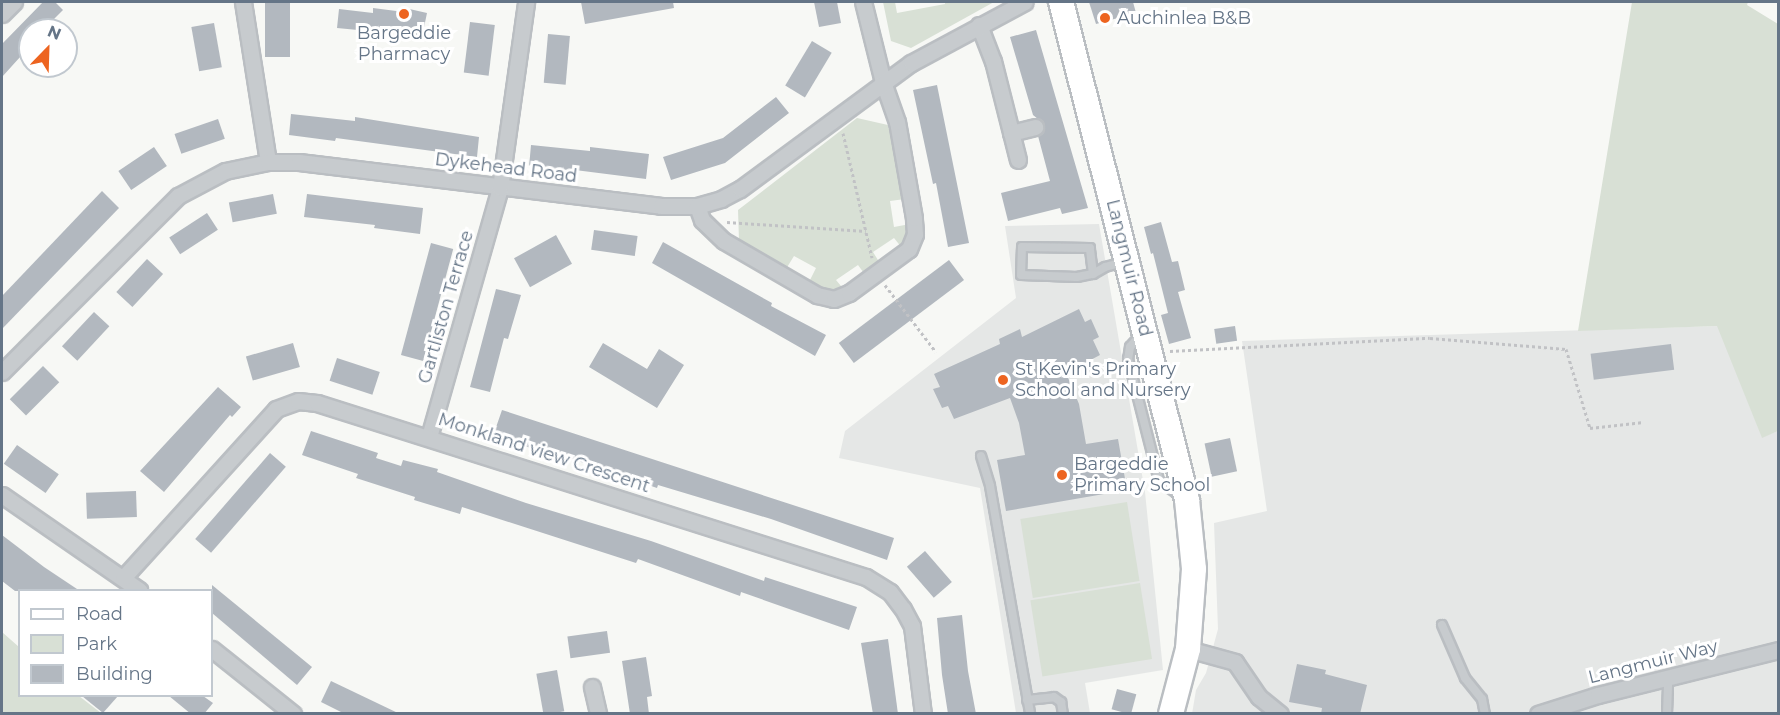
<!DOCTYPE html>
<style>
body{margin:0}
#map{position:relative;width:1780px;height:715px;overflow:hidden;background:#f7f8f5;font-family:Montserrat,sans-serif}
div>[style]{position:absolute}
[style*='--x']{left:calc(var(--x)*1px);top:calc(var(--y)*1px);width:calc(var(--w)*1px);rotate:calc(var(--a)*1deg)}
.built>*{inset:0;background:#e5e7e6}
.green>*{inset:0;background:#d8e0d5;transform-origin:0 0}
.building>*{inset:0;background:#b2b8bf;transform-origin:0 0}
.path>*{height:3px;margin-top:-1.5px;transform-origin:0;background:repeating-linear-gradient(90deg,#c1c2c5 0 3px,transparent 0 6px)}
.roads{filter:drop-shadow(2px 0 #babec2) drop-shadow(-2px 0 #babec2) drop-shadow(0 2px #babec2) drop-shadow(0 -2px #babec2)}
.service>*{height:8px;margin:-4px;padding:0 4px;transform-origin:4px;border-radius:4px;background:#c7cbce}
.minor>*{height:15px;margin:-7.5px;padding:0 7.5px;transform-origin:7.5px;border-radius:7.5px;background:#c7cbce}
.primary>*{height:24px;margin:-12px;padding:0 12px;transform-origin:12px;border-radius:12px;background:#fff}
.dots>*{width:16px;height:16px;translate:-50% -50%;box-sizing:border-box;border:3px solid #fff;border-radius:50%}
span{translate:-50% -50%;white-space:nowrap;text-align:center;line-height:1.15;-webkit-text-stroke:6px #fff;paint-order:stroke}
.poi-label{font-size:18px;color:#657587}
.left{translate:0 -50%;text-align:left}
.street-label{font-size:18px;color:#657587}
.frame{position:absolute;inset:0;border:3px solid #657587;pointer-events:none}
.legend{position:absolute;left:18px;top:589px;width:195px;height:108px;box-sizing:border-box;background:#fff;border:2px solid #c1c8cf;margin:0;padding:8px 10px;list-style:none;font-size:18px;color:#657587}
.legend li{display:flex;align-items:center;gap:12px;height:30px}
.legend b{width:30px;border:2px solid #c1c8cf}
.north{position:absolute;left:18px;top:18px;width:60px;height:60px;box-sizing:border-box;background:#fff;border:2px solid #c1c8cf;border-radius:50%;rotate:23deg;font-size:16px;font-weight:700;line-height:24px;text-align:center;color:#657587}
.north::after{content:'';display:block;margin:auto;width:21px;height:27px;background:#ed6420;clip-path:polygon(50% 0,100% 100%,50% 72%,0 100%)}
</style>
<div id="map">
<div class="built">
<div style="clip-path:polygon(1099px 224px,1145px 492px,1163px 670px,1085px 683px,1090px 713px,1016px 713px,980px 488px,839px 458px,845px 431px,1016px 298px,1005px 226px)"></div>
<div style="clip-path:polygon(1718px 326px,1762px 437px,1778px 431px,1778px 713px,1192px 714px,1196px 690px,1206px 673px,1218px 629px,1214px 523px,1267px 511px,1242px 341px)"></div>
</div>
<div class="green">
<div style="clip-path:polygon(883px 2px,895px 2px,897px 13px,945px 4px,945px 2px,994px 2px,911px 48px,891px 41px)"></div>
<div style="clip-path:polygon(1632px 2px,1748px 2px,1747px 5px,1778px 24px,1778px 431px,1762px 438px,1717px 326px,1578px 331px)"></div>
<div style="clip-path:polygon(857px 118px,888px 125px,905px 199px,890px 201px,894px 227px,910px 224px,902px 248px,894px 238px,873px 252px,881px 265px,866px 276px,858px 265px,836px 280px,846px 292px,836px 296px,809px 282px,816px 268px,794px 256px,786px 269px,739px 241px,738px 210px)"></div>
<div style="left:1127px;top:502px;width:80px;height:108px;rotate:81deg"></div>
<div style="left:1140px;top:583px;width:77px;height:111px;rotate:81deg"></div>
<div style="clip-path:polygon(2px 632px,19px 647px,20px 696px,79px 696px,101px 713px,2px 713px)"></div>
</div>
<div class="building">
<div style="clip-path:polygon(43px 2px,55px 2px,63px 10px,43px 30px,30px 30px,30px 46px,2px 77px,2px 44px)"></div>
<div style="left:265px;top:2px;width:25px;height:55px"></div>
<div style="clip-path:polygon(581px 2px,673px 2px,674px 8px,585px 24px)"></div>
<div style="clip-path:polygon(814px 2px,837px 2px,841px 23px,819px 27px)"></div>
<div style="clip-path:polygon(1089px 2px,1133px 2px,1136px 13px,1096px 24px)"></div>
<div style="clip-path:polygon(373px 8px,404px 12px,405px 8px,427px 13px,422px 37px,390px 30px,389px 33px,337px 28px,339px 9px,373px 13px)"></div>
<div style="left:470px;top:22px;width:25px;height:51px;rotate:7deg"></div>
<div style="left:214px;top:23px;width:45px;height:23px;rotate:80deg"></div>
<div style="clip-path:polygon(1036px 30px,1088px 208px,1062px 214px,1060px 208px,1008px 221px,1001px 193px,1050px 181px,1038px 136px,1044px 130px,1044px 124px,1033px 115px,1010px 37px)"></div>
<div style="left:548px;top:34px;width:22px;height:49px;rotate:5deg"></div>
<div style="left:812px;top:41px;width:23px;height:52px;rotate:31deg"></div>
<div style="clip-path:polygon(937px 85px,969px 243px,948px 247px,936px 183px,933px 184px,913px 90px)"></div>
<div style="clip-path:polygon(776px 97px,789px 113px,725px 163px,671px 180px,663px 157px,723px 138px)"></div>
<div style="clip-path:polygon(291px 114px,355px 121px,355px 117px,479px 137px,477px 157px,336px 138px,335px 141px,289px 135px)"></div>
<div style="left:218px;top:119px;width:21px;height:46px;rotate:71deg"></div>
<div style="clip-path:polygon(531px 145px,590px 151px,590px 147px,649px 154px,646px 179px,575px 170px,575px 172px,529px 167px)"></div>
<div style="left:154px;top:147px;width:23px;height:43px;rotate:56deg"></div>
<div style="clip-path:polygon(102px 191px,119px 208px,2px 329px,2px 296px)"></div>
<div style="left:273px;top:194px;width:20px;height:45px;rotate:79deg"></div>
<div style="clip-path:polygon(307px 194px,423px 208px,420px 234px,374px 228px,375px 225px,304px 217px)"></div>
<div style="left:207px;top:213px;width:20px;height:45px;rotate:57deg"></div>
<div style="clip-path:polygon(1161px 222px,1172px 262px,1178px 261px,1185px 290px,1178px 292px,1191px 338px,1169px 344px,1161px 315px,1168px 313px,1153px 253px,1151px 254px,1144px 227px)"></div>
<div style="left:594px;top:230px;width:44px;height:20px;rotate:8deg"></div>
<div style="left:556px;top:235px;width:33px;height:48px;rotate:61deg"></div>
<div style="clip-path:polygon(663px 242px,772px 303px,771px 306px,826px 335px,815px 356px,652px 263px)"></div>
<div style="left:431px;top:243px;width:23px;height:116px;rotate:15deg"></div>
<div style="left:147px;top:259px;width:22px;height:45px;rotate:43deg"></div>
<div style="left:949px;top:260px;width:25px;height:138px;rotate:53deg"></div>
<div style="clip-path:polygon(496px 289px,521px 295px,508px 339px,504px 338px,490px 392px,470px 387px)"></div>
<div style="clip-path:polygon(1079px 309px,1085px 322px,1091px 319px,1099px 337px,1093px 340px,1100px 355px,1066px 373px,1079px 404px,1086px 444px,1118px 439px,1127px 490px,1006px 511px,997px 460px,1025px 455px,1019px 423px,1010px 398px,954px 419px,948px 406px,942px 408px,933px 389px,940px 387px,934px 374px,1000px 344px,999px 339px,1020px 329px,1022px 337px)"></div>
<div style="left:94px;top:312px;width:21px;height:47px;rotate:43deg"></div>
<div style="left:1235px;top:326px;width:15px;height:21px;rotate:82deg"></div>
<div style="left:293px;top:343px;width:25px;height:49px;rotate:74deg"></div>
<div style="clip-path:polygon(603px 343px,647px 369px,659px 349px,684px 365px,657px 408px,589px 367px)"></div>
<div style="left:1671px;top:344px;width:26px;height:81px;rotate:83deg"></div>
<div style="left:337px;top:358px;width:45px;height:24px;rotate:18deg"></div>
<div style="left:43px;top:366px;width:23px;height:47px;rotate:45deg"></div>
<div style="clip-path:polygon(218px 387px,241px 407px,232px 417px,230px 415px,164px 492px,140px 471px)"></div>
<div style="clip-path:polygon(502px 410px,894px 538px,887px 560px,771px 519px,658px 485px,657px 488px,537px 447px,537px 450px,493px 436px)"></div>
<div style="clip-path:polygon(311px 431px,378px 453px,376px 458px,401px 466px,403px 460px,438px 469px,437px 472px,526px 503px,651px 541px,764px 581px,765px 577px,857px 607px,849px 630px,741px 592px,740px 596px,638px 559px,636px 563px,462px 507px,460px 514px,414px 500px,415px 497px,356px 478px,358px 474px,302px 455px)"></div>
<div style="left:1230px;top:438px;width:34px;height:26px;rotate:78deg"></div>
<div style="left:17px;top:445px;width:51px;height:23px;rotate:35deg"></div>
<div style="left:270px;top:453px;width:21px;height:114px;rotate:41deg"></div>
<div style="left:136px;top:491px;width:26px;height:50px;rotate:88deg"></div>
<div style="clip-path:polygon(2px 535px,44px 567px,80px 591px,15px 591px,2px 581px)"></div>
<div style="left:925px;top:551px;width:41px;height:24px;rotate:49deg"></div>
<div style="clip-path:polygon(212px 585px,312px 667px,297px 685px,212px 613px)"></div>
<div style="clip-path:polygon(962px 615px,968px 671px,976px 714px,948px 714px,942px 675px,937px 618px)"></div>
<div style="left:607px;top:631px;width:22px;height:40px;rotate:82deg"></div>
<div style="clip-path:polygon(888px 639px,898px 714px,873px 714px,861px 643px)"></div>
<div style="clip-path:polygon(646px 657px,652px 696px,647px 697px,649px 714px,630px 714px,622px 661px)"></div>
<div style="clip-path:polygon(1297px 664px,1326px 670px,1325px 674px,1367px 685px,1360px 714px,1321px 714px,1322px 708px,1289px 702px)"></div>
<div style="left:557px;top:670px;width:42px;height:21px;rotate:80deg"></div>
<div style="clip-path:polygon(331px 681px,400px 714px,345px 714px,321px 702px)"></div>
<div style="left:1117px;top:689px;width:20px;height:21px;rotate:15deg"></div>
<div style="clip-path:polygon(82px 696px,118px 696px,103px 713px)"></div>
<div style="clip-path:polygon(169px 696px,203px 696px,213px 703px,204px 714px,191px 714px)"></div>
</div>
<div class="path">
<div style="--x:843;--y:133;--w:128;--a:76.9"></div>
<div style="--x:727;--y:222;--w:139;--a:3.7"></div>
<div style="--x:885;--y:285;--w:84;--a:52.7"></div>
<div style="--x:1170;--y:351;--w:260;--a:-2.9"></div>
<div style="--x:1430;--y:338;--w:136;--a:4.6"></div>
<div style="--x:1566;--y:349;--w:83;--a:73.1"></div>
<div style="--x:1590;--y:428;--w:54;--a:-6.3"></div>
</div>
<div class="roads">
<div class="service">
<div style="--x:1093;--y:274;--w:26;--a:-97"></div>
<div style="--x:1090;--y:248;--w:68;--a:-179.2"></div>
<div style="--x:1022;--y:247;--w:28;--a:92"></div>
<div style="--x:1021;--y:275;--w:56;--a:2"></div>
<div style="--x:1077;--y:277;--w:16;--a:-11"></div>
<div style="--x:1093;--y:274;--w:14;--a:-30"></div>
<div style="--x:1105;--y:267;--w:20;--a:-15"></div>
<div style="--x:1141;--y:335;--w:16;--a:133"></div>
<div style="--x:1130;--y:347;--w:12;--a:99"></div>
<div style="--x:1128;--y:359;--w:126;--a:75.7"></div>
<div style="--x:1159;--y:481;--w:27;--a:34"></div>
<div style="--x:981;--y:456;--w:31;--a:73"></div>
<div style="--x:990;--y:486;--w:231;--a:80"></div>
<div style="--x:1442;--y:625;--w:58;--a:66.5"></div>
<div style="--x:1465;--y:678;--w:27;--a:51"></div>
<div style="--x:1482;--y:699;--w:15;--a:79"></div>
<div style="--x:1027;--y:700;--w:27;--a:-6"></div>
<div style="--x:1054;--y:697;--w:9;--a:36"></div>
<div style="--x:1061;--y:702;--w:12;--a:81"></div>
<div style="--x:1667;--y:714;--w:36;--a:-88"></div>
</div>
<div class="minor">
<div style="--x:243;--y:2;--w:162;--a:81.1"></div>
<div style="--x:2;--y:14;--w:17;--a:-45"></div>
<div style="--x:979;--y:25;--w:39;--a:69"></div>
<div style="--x:993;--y:61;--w:102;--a:75.8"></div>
<div style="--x:1011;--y:133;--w:25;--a:-14"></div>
<div style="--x:697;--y:206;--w:15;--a:70"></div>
<div style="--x:702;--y:220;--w:30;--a:44"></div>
<div style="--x:724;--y:241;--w:108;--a:30.1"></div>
<div style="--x:817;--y:295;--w:17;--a:13"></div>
<div style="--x:834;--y:299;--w:16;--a:-22"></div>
<div style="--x:849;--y:293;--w:74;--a:-36.3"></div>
<div style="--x:909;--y:249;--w:16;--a:-68"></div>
<div style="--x:915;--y:234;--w:16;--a:-94"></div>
<div style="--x:914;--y:218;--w:97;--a:-100"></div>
<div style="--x:897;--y:122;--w:42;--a:-109.3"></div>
<div style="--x:883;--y:82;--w:82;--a:-104"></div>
<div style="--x:2;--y:372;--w:249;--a:-45"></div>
<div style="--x:178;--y:196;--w:53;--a:-28"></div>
<div style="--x:225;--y:171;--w:44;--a:-11.8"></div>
<div style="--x:268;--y:162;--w:31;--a:0"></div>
<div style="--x:299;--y:162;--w:365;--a:6.9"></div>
<div style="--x:661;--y:206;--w:36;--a:0"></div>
<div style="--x:697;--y:206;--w:25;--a:-16"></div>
<div style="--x:721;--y:199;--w:21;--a:-28"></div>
<div style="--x:740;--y:189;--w:212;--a:-36.4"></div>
<div style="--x:911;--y:63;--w:129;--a:-28.2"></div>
<div style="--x:429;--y:437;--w:259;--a:-74.1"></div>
<div style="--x:500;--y:188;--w:188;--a:-82"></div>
<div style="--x:2;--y:495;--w:167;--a:34.7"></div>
<div style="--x:123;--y:578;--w:228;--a:-47.8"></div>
<div style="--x:276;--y:409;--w:23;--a:-20"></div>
<div style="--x:298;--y:401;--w:19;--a:6"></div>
<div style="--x:317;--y:403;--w:576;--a:17.59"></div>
<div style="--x:866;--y:577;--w:28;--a:32"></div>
<div style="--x:890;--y:592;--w:21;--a:53"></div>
<div style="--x:903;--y:609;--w:19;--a:62"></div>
<div style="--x:912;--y:626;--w:89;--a:82.9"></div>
<div style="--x:212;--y:649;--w:104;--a:38.7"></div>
<div style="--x:1188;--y:649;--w:49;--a:15.5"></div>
<div style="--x:1235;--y:662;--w:42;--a:55.6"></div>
<div style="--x:1259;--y:697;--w:27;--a:39"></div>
<div style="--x:592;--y:687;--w:28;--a:77"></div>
<div style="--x:1538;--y:714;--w:63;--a:-17.6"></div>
<div style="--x:1598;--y:695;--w:186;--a:-14"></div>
</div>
<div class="primary">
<div style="--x:1061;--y:2;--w:514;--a:75.8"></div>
<div style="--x:1187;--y:500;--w:69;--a:84.2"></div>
<div style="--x:1194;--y:569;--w:80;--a:94.3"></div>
<div style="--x:1188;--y:649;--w:67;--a:104.7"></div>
</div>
</div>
<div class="dots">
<div style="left:404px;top:14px;background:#ed6420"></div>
<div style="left:1105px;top:18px;background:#ed6420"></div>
<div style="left:1003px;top:380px;background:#ed6420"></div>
<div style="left:1062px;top:475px;background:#ed6420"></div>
</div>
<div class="poi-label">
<span class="left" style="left:1117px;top:18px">Auchinlea B&amp;B</span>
<span style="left:404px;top:44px">Bargeddie<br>Pharmacy</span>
<span class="left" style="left:1015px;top:380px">St Kevin's Primary<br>School and Nursery</span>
<span class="left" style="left:1074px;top:475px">Bargeddie<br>Primary School</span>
</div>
<div class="street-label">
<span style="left:506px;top:168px;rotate:7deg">Dykehead Road</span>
<span style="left:1129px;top:268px;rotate:76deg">Langmuir Road</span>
<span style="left:446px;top:307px;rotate:-74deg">Gartliston Terrace</span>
<span style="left:544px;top:453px;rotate:18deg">Monkland view Crescent</span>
<span style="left:1653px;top:662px;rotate:-14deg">Langmuir Way</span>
</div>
<div class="frame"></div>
<ul class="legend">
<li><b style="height:8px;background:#fff"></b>Road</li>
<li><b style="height:16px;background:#d8e0d5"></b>Park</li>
<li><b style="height:16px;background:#b2b8bf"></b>Building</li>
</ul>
<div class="north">N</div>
</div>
